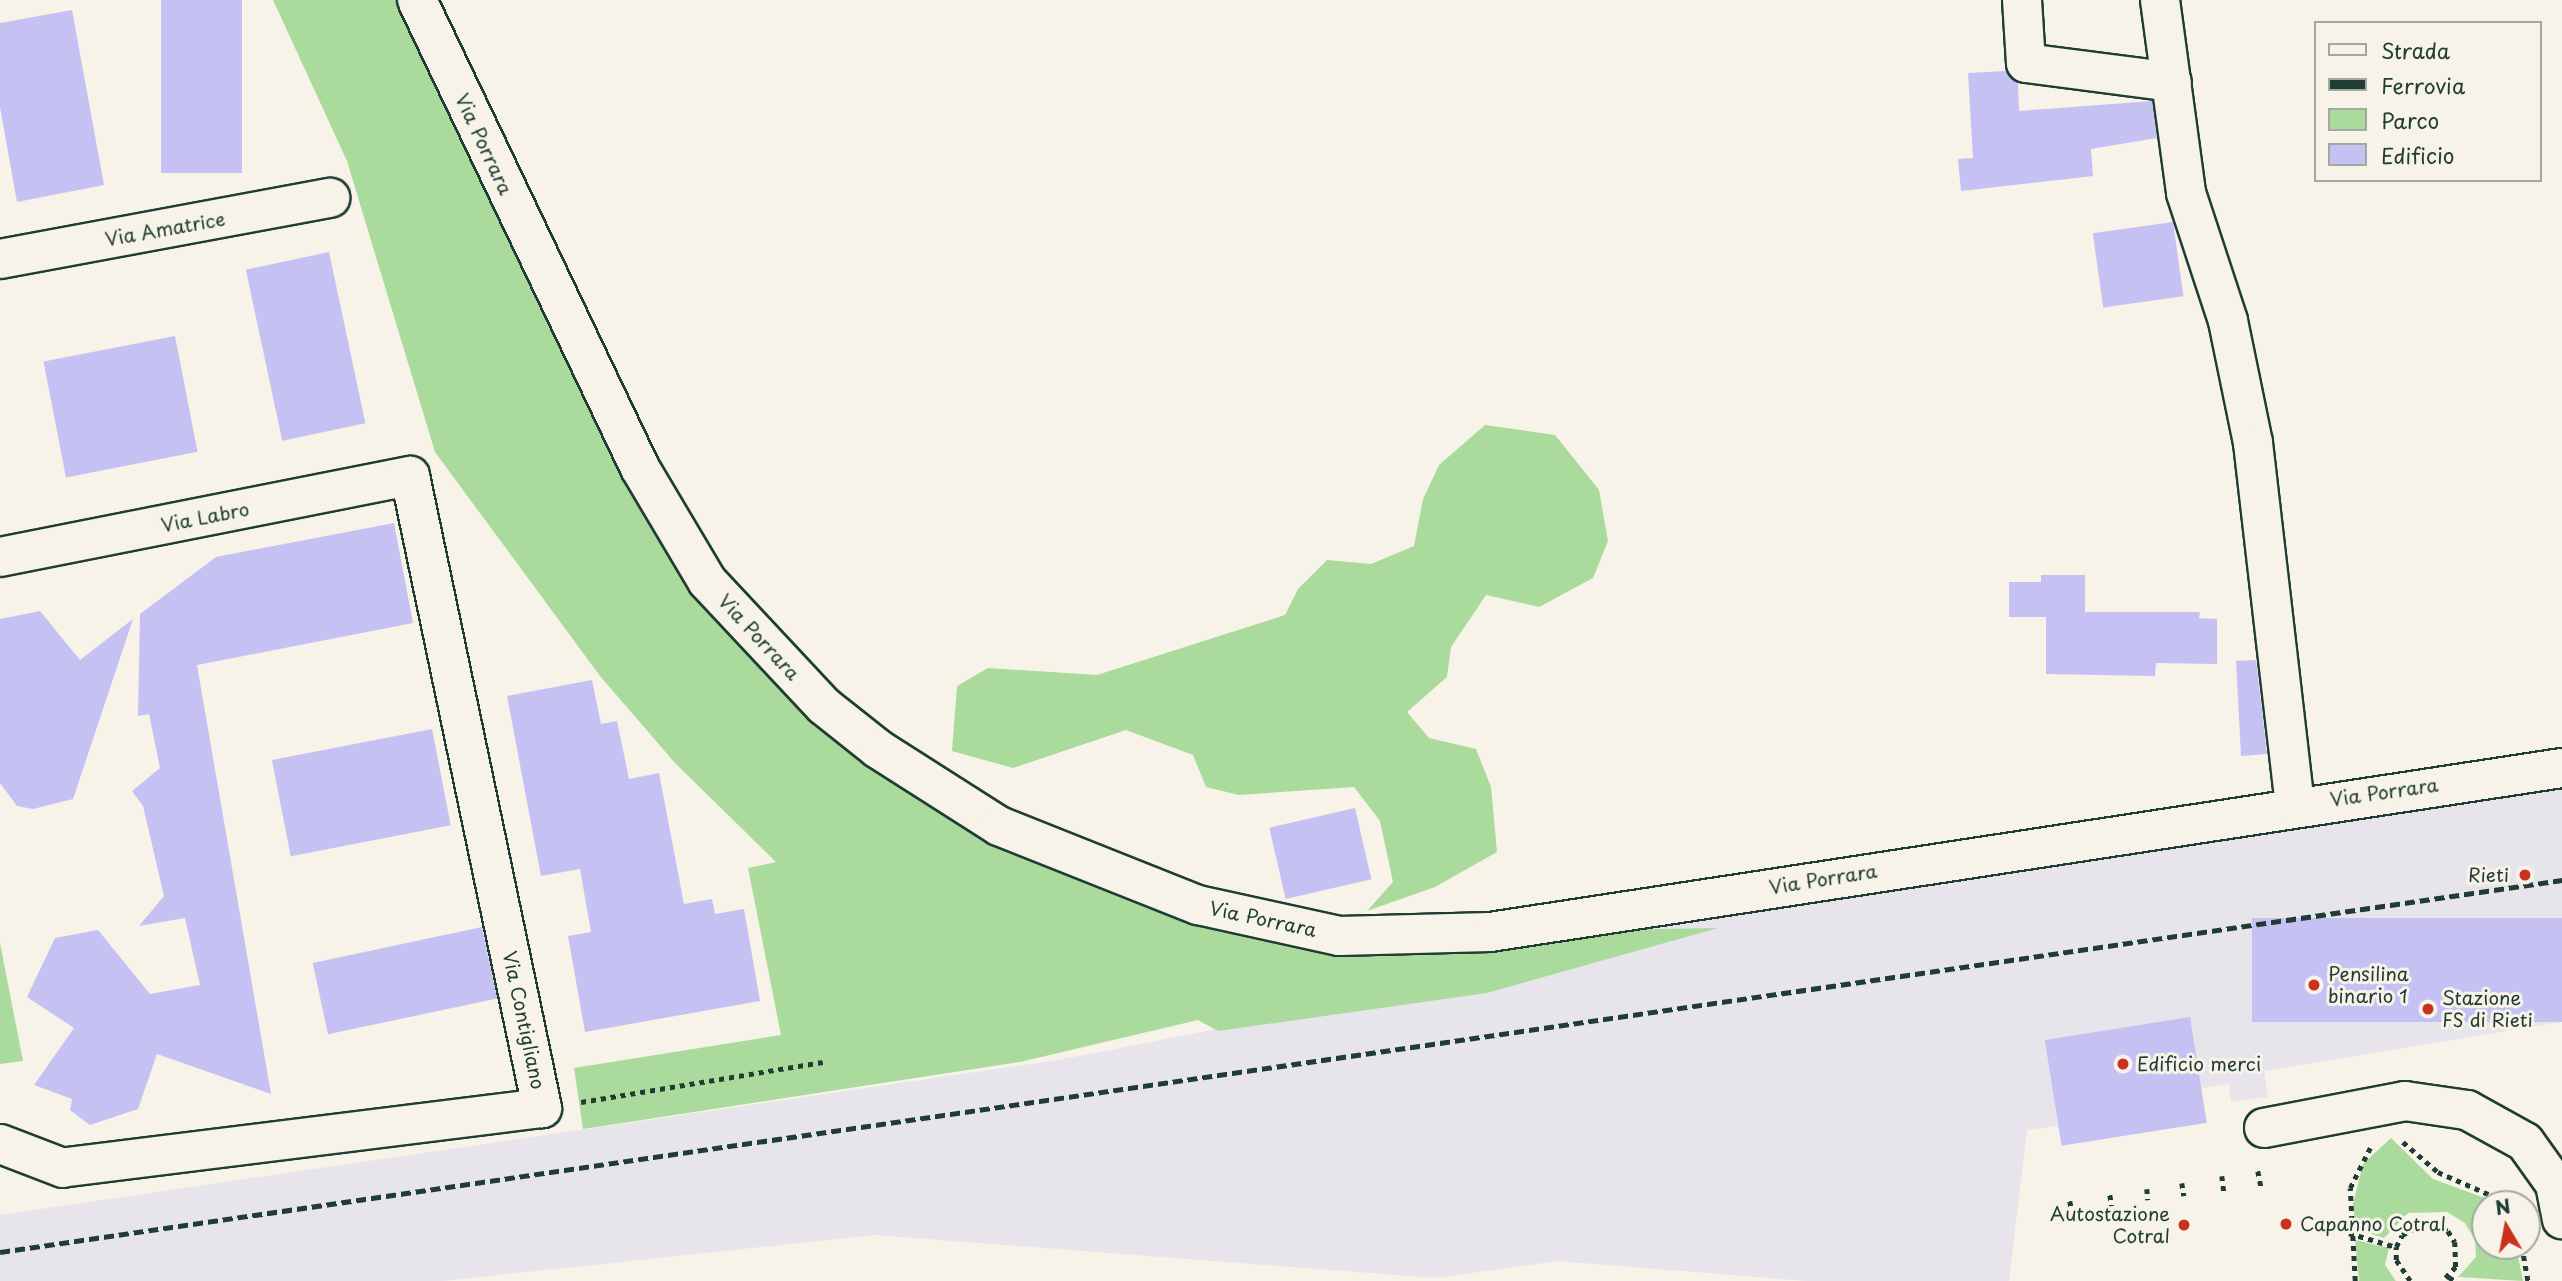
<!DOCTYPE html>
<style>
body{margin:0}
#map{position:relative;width:2562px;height:1281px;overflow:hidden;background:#f7f3e8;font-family:"Playpen Sans",sans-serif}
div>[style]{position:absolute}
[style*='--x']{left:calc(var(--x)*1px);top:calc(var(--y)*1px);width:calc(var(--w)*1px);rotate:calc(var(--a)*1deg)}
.built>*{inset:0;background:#e8e4eb}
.green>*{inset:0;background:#aadb9c}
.building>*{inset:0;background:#c6c1f3;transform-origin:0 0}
.path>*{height:4.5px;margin-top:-2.25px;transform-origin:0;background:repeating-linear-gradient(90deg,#1f3d34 0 5px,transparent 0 10px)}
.roads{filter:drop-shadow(2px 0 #1f3d34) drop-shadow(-2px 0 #1f3d34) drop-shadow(0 2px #1f3d34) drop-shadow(0 -2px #1f3d34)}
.minor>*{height:38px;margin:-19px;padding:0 19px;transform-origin:19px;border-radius:19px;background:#f7f3e8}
.rail>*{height:5px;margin-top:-2.5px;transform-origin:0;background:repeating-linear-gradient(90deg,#1f3d34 0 10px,transparent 0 15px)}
.dots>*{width:19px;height:19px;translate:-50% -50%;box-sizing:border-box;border:4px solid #f7f3e8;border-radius:50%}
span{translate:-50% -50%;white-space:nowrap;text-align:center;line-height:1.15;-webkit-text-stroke:6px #f7f3e8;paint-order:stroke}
.street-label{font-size:19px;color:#1f3d34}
.poi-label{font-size:19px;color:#1f3d34}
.right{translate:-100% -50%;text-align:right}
.left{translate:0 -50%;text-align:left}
.legend{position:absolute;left:2314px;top:21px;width:228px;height:161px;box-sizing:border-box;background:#f7f3e8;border:2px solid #a1aaa0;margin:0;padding:9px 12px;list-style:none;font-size:21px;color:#1f3d34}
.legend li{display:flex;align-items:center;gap:14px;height:35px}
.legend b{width:35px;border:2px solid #a1aaa0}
.north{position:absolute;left:2471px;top:1190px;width:70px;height:70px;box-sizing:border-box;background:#f7f3e8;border:2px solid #a1aaa0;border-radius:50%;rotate:350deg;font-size:19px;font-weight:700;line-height:28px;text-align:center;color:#1f3d34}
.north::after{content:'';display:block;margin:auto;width:24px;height:32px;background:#c8321e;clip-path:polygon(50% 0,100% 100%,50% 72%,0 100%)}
</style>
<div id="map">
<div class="built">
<div style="clip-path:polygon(2562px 787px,2562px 1022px,2264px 1071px,2268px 1097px,2231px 1102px,2229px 1084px,2201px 1088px,2206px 1123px,2062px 1145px,2058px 1126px,2027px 1130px,2009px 1281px,1807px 1281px,1557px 1261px,1436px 1278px,874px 1235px,443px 1281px,0 1281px,0 1215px,1058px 1060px,1345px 1004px,1562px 944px,1833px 895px)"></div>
</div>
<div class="green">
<div style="clip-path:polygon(273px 0,415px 0,707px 581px,878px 749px,1198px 905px,1490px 932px,1718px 928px,1487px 993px,1218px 1031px,1198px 1020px,1020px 1062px,583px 1129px,574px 1068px,781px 1035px,748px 868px,776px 862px,675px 763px,600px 676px,435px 452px,347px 161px)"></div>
<div style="clip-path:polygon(1485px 425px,1555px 435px,1599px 490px,1608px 541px,1593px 578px,1539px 607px,1486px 595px,1451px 647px,1447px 677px,1407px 712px,1429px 738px,1476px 749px,1491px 787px,1497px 852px,1435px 887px,1367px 911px,1393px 882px,1380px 821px,1354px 787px,1239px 795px,1206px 787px,1193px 755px,1126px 730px,1013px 768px,952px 751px,957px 686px,988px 668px,1097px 675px,1285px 615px,1298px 589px,1327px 560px,1371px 564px,1414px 546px,1423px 499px,1439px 465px)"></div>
<div style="clip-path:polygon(0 943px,23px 1061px,0 1064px)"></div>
<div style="clip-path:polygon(2391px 1138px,2433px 1179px,2501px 1204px,2485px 1204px,2485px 1246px,2516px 1246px,2523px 1281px,2458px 1277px,2476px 1257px,2475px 1240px,2465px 1223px,2447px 1212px,2408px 1213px,2384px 1238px,2356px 1229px,2353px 1204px,2363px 1164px)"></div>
<div style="clip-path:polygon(2355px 1240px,2389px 1248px,2385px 1265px,2396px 1281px,2359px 1281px)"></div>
</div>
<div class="building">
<div style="left:161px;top:0;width:81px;height:173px"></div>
<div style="clip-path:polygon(72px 10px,104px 185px,17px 202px,0 107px,0 23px)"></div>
<div style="clip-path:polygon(2006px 71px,2018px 83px,2019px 111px,2152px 101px,2157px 138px,2091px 149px,2093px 176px,1961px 191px,1958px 159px,1973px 158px,1968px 73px)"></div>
<div style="left:2173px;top:222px;width:75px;height:81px;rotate:82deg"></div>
<div style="left:329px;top:252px;width:175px;height:85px;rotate:78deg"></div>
<div style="left:175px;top:336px;width:118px;height:134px;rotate:79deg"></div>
<div style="clip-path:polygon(394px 523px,413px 623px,197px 665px,271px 1094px,157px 1054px,138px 1109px,90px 1125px,70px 1110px,72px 1099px,34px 1085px,74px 1028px,27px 997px,55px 938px,98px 930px,150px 994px,200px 985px,185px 918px,139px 926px,164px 896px,143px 806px,132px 791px,160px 768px,149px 714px,138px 716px,140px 614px,216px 557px)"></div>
<div style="clip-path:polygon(2041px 575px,2085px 575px,2085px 612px,2200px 612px,2199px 618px,2217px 619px,2217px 664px,2156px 663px,2155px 676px,2046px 674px,2046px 617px,2009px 617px,2009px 582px,2041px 582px)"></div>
<div style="clip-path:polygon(40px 611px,80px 660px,133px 619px,73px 799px,33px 809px,17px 806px,0 783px,0 619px)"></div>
<div style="clip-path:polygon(2256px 660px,2267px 754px,2241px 756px,2236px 661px)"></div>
<div style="clip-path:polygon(592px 680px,601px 724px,617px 721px,629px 779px,659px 773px,684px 904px,712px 899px,715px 914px,744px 909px,760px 1001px,585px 1032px,568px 936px,591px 932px,580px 869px,541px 876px,507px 696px)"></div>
<div style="left:432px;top:729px;width:98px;height:163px;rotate:79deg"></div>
<div style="left:1355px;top:808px;width:73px;height:88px;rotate:77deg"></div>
<div style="left:2562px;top:918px;width:104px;height:310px;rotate:90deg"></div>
<div style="left:482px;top:927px;width:73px;height:173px;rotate:78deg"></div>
<div style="left:2190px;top:1017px;width:107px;height:147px;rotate:81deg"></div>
</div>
<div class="path">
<div style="--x:581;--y:1102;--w:245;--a:-9.4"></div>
<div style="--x:2403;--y:1142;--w:46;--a:40.6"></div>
<div style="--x:2438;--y:1172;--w:80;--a:23.7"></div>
<div style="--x:2258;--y:1171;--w:16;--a:79"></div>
<div style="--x:2222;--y:1176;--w:16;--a:83"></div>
<div style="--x:2182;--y:1183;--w:13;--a:81"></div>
<div style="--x:2147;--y:1189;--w:11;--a:85"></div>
<div style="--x:2110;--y:1195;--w:11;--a:80"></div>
<div style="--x:2070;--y:1201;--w:11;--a:80"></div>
<div style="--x:2349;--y:1233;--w:49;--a:16.6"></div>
<div style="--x:2522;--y:1246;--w:36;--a:80"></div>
<div style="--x:2449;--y:1277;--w:7;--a:34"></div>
<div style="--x:2355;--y:1281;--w:93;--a:-93.1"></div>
<div style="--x:2350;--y:1188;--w:45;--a:-63.4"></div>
<div style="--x:2410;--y:1281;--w:25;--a:-124"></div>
<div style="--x:2396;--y:1260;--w:13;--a:-90"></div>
<div style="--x:2396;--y:1247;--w:13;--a:-63"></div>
<div style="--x:2402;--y:1235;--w:25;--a:-29"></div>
<div style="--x:2424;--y:1223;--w:25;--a:18"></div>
<div style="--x:2448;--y:1231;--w:13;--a:58"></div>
<div style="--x:2455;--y:1242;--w:25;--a:88"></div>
<div style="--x:2456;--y:1267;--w:19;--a:133"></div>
</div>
<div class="roads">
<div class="minor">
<div style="--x:417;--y:0;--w:518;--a:64.52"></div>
<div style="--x:640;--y:468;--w:131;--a:59.3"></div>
<div style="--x:707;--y:581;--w:171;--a:46.9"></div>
<div style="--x:824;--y:706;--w:69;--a:38.5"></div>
<div style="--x:878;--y:749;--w:143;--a:32.5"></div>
<div style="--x:999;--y:826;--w:214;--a:21.7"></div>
<div style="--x:1198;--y:905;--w:144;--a:12.4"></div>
<div style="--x:1339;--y:936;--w:151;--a:-1.5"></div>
<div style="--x:1490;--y:932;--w:1084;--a:-8.7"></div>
<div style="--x:2022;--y:0;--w:63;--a:86.4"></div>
<div style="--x:2026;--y:63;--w:147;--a:7.4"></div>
<div style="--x:2160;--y:0;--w:195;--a:82.3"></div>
<div style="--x:2186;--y:193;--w:135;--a:71.8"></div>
<div style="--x:2228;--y:321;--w:125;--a:78.4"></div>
<div style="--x:2253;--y:443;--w:364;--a:83.4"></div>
<div style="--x:0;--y:259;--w:336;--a:-10.5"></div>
<div style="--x:0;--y:557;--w:418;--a:-11.2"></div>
<div style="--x:410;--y:476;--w:646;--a:78.2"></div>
<div style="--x:542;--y:1108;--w:483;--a:172.9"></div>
<div style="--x:63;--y:1168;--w:67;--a:-159.1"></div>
<div style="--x:2264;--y:1128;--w:144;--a:-10.8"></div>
<div style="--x:2405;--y:1101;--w:63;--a:8.3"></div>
<div style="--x:2467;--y:1110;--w:66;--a:28.9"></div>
<div style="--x:2525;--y:1142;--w:52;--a:54.5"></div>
<div style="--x:2555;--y:1184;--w:36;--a:79"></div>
</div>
</div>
<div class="rail">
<div style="--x:0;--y:1252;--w:2589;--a:-8.26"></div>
</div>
<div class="dots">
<div style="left:2525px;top:875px;background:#c8321e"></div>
<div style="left:2314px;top:985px;background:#c8321e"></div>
<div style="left:2428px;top:1009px;background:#c8321e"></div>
<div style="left:2123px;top:1064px;background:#c8321e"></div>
<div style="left:2286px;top:1224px;background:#c8321e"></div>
<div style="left:2184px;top:1225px;background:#c8321e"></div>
</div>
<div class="street-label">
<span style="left:484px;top:144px;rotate:65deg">Via Porrara</span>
<span style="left:165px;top:229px;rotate:-10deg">Via Amatrice</span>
<span style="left:205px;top:517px;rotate:-11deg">Via Labro</span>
<span style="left:759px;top:637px;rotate:47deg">Via Porrara</span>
<span style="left:2384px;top:792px;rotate:-8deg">Via Porrara</span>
<span style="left:1823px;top:879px;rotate:-9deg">Via Porrara</span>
<span style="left:1263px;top:919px;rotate:12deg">Via Porrara</span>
<span style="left:524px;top:1020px;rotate:78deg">Via Contigliano</span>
</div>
<div class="poi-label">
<span class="right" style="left:2509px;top:875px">Rieti</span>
<span class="left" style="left:2328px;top:985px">Pensilina<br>binario 1</span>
<span class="left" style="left:2442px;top:1009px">Stazione<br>FS di Rieti</span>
<span class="left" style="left:2137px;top:1064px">Edificio merci</span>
<span class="right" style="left:2170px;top:1225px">Autostazione<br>Cotral</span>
<span class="left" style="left:2300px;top:1224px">Capanno Cotral</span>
</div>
<ul class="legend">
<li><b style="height:9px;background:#f7f3e8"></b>Strada</li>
<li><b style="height:9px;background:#1f3d34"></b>Ferrovia</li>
<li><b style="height:19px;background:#aadb9c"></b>Parco</li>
<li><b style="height:19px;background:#c6c1f3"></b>Edificio</li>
</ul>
<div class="north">N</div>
</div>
